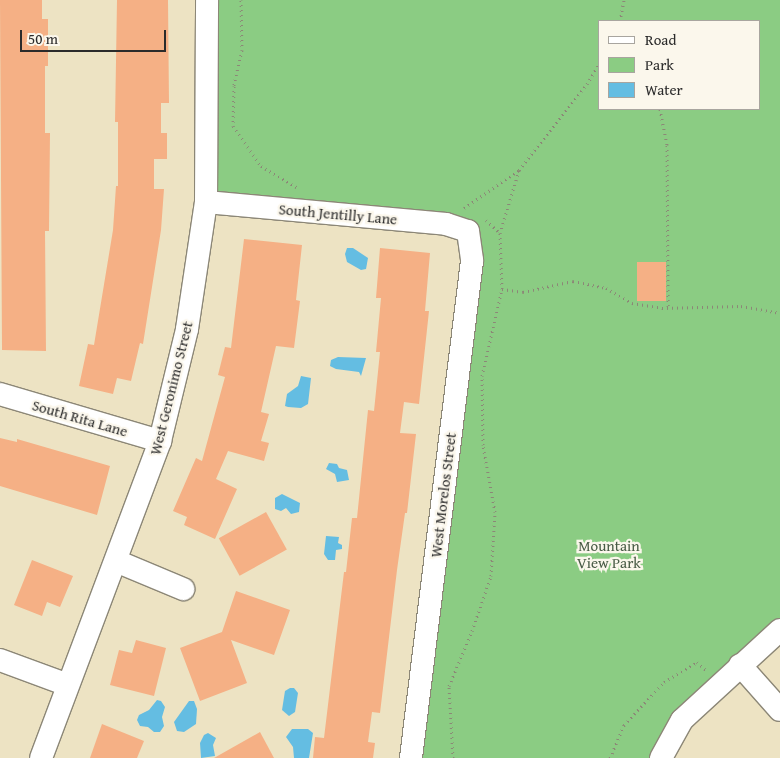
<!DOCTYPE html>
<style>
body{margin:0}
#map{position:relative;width:780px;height:758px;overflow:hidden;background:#ede3c3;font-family:"Gentium Book Plus",serif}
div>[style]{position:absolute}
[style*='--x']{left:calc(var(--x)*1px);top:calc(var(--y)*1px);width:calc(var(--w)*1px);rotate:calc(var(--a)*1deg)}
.green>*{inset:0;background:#8bcc83}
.water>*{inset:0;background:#64bde2}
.building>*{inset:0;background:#f5b085;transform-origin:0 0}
.path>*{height:3px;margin-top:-1.5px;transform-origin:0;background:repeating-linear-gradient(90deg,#8c8777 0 1px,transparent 0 5px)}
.roads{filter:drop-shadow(1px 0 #8c8777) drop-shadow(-1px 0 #8c8777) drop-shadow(0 1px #8c8777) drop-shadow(0 -1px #8c8777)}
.minor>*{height:22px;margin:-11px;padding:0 11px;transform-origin:11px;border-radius:11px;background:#fff}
span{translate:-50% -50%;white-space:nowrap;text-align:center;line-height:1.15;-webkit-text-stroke:4.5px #fbf7ec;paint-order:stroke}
.street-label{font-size:15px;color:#2b2b2b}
.park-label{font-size:15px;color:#485b45}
.legend{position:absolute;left:598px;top:20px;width:162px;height:90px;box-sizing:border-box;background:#fbf7ec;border:1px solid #a8a59f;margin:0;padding:6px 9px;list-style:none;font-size:15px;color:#2b2b2b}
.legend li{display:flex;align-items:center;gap:10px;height:25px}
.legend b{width:25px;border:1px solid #a8a59f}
.scale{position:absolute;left:20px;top:30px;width:146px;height:22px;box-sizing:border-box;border:2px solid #2b2b2b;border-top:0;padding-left:6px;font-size:15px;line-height:18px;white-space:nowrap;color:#2b2b2b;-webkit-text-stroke:4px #fbf7ec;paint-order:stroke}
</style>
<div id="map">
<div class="green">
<div style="clip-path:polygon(evenodd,207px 0,780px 0,780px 630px,661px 758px,411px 758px,468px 231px,206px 202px,207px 0,599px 21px,759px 21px,759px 109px,599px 109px,599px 21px)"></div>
</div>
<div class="water">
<div style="clip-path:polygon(347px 248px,353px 248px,368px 258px,366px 269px,361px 270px,347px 262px,345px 254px)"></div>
<div style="clip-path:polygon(338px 357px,366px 358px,361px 376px,359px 372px,336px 369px,330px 366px,331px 360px)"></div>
<div style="clip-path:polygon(301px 376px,311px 378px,308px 404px,301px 408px,288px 407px,285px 406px,287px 394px,298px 386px)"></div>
<div style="clip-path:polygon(329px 463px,337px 464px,339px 468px,347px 470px,349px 480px,337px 482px,335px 474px,326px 469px)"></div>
<div style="clip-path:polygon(282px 494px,300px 503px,299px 512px,291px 514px,286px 508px,281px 511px,275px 509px,275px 498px)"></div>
<div style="clip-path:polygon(326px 536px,339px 537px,338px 543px,342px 545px,342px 549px,336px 550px,335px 560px,328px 560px,324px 554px)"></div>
<div style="clip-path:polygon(290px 688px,294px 688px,298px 693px,295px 712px,289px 716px,282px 710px,285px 691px)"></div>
<div style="clip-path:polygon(157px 700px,161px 701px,165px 707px,162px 717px,164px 726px,160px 732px,154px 732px,148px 727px,140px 726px,137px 720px,139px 715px,149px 710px)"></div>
<div style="clip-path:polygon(189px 701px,194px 701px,197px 709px,196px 724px,184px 732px,177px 731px,174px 722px)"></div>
<div style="clip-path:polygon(292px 729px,308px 729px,313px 733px,309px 758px,294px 758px,293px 747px,286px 737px)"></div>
<div style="clip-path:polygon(208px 733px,216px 738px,213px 745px,215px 756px,201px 758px,200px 743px,204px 735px)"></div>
</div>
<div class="building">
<div style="clip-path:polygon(0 0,42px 0,42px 19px,48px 19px,48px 66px,45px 66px,45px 133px,50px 133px,49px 231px,45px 231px,46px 351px,2px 350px)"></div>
<div style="clip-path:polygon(117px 0,168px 0,169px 103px,161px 103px,161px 133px,167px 133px,167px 159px,154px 159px,154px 189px,164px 189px,161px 230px,143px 344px,140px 343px,131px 381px,117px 378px,113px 394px,79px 386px,88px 344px,94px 345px,113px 230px,116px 186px,118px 186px,118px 122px,115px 122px)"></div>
<div style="clip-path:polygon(244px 239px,302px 245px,296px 300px,300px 301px,294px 348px,276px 346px,261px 412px,269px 414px,261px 441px,269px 443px,264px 461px,228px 451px,216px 479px,237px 489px,215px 539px,184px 525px,187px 517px,173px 511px,196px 458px,202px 461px,225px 377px,218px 375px,225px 347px,231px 348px)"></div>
<div style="clip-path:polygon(380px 248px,430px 253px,425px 311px,429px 311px,419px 404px,404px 402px,400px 433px,416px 434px,407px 513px,405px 513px,397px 570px,380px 713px,372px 712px,368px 742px,375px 743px,373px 758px,313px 758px,315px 737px,324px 738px,344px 572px,346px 572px,352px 518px,357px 518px,368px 410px,374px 411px,380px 352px,376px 352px,381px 298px,376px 298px)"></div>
<div style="left:637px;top:262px;width:29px;height:39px"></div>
<div style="clip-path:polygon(0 438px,17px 442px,17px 439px,110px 466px,97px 515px,0 486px)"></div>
<div style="left:266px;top:512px;width:43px;height:54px;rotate:61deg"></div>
<div style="clip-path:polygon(32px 560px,73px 576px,60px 607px,47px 602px,42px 616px,14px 605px)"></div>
<div style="clip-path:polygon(236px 591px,290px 610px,274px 655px,231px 640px,247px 683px,200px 701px,180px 648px,222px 632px)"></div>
<div style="clip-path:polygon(136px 640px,166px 648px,154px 696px,110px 685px,119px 650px,132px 653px)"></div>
<div style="clip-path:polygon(102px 724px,144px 741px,137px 758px,90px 758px)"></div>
<div style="clip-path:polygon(260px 732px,274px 758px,214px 758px)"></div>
</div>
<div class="path">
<div style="--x:241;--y:0;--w:50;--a:88.9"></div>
<div style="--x:242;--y:50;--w:37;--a:103"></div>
<div style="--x:234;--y:86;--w:40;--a:91.4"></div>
<div style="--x:233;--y:126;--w:49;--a:55"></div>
<div style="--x:261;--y:166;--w:43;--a:30.7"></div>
<div style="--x:620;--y:21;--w:21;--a:-79"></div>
<div style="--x:660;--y:109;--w:37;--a:79"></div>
<div style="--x:667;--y:145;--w:163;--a:89.6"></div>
<div style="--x:519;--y:170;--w:66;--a:106.8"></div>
<div style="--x:500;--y:233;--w:56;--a:88"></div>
<div style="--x:502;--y:289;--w:21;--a:8"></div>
<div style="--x:523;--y:292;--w:51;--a:-12.4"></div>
<div style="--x:573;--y:281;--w:34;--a:12"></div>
<div style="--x:606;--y:288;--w:30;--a:30"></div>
<div style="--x:632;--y:303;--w:30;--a:9"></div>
<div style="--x:662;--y:308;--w:79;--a:-1.5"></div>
<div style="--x:741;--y:306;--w:40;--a:10"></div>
<div style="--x:464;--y:208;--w:67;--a:-34.6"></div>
<div style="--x:519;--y:170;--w:110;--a:-51.7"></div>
<div style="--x:587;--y:84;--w:23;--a:-59"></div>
<div style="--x:486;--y:220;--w:19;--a:43"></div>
<div style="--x:453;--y:758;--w:72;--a:-93.2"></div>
<div style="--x:449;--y:686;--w:60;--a:-67.3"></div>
<div style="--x:472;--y:631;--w:58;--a:-70.9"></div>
<div style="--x:491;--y:576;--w:64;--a:-86.4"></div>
<div style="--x:495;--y:512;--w:68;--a:-100.2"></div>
<div style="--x:483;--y:445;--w:69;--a:-90.8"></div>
<div style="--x:482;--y:376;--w:89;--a:-77.1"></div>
<div style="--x:610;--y:758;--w:36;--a:-67"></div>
<div style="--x:624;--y:725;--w:59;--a:-47.1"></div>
<div style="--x:664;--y:682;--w:39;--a:-31"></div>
<div style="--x:697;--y:662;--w:13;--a:42"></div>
</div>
<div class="roads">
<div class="minor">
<div style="--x:206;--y:202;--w:241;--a:5.2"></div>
<div style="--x:446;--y:224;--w:23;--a:18"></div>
<div style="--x:468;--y:231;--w:30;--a:82"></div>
<div style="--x:472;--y:261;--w:501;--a:97"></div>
<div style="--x:0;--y:394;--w:167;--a:16.4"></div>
<div style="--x:116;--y:561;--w:73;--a:22.7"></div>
<div style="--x:0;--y:660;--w:72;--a:20.2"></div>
<div style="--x:740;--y:665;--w:60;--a:48.4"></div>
<div style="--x:41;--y:758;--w:339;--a:-69.4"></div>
<div style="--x:160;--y:441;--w:115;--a:-76.4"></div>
<div style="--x:187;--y:329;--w:128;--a:-81.5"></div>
<div style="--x:206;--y:202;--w:202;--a:-89.7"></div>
<div style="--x:661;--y:758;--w:43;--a:-61.1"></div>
<div style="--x:682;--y:720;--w:133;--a:-42.6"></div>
</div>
</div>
<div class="street-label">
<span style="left:338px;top:214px;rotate:5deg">South Jentilly Lane</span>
<span style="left:171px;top:388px;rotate:-76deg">West Geronimo Street</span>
<span style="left:80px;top:418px;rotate:16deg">South Rita Lane</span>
<span style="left:443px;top:495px;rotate:-83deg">West Morelos Street</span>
</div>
<div class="park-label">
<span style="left:609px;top:554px">Mountain<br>View Park</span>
</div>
<ul class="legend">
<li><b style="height:6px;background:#fff"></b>Road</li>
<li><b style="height:14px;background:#8bcc83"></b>Park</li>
<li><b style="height:14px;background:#64bde2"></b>Water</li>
</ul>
<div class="scale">50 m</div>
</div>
